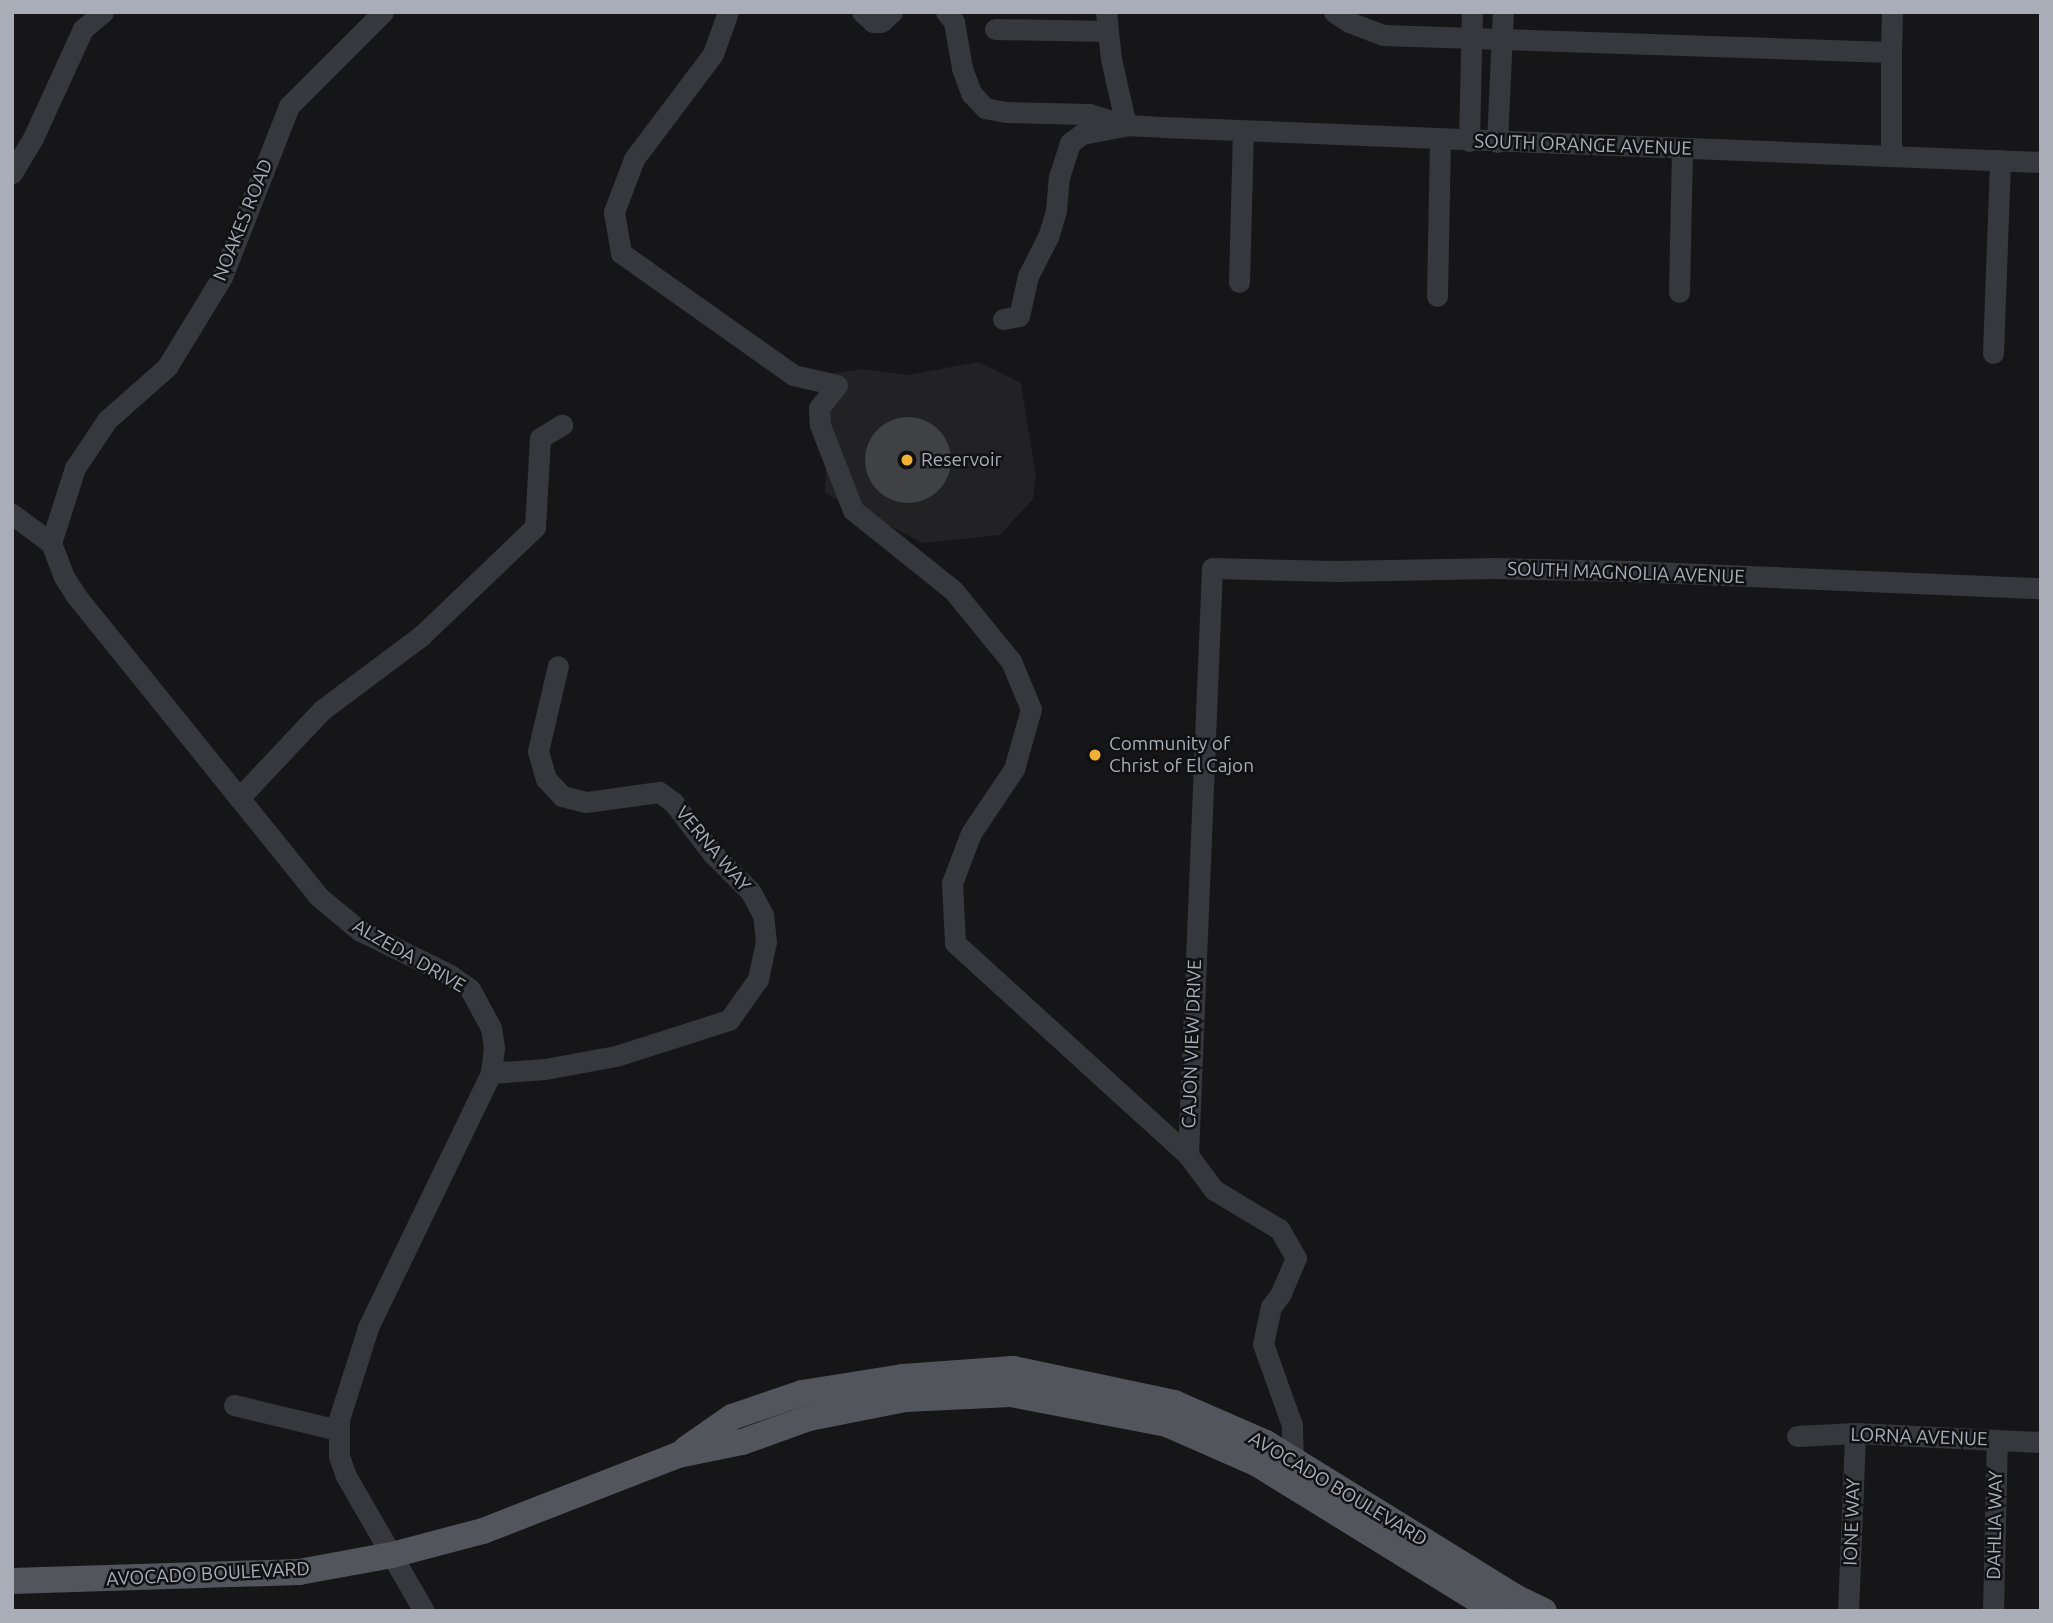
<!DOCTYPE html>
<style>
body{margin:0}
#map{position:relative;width:2053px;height:1623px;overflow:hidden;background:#161618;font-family:Ubuntu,sans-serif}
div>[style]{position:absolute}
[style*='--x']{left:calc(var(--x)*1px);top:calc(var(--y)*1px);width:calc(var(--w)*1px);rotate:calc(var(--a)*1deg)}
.built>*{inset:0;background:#222225}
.building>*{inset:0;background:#404145}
.round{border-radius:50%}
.minor>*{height:21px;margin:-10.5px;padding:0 10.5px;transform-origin:10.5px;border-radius:10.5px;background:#37383d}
.major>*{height:26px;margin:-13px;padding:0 13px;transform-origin:13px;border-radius:13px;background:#53555c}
.dots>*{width:19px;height:19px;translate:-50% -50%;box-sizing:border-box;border:4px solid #111113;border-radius:50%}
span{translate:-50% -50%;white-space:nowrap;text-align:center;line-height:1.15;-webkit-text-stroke:5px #111113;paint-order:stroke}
.street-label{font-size:19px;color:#a8adb8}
.poi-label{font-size:19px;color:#a8adb8}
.left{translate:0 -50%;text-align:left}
.frame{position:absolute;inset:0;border:14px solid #a8adb8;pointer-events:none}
</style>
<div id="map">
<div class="built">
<div style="clip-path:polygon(979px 362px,1021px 383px,1036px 476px,1033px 499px,1000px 535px,923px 543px,825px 493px,829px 374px,863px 369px,907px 375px)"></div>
</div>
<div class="building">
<div class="round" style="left:865px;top:417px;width:86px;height:86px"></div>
</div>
<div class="minor">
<div style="--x:728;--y:12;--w:45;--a:109.7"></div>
<div style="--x:713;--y:54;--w:131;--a:127"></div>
<div style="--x:634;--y:159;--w:57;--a:110.7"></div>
<div style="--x:614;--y:212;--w:42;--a:80.3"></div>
<div style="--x:621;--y:253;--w:211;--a:35.3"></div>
<div style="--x:793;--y:375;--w:45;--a:12.8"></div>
<div style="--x:837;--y:385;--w:29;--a:128"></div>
<div style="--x:819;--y:408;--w:17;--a:87"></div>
<div style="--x:820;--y:425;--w:91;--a:68.8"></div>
<div style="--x:853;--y:510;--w:128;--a:38.7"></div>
<div style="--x:953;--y:590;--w:92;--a:50.8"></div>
<div style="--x:1011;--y:661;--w:52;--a:67.4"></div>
<div style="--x:1031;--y:709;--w:62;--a:105.8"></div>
<div style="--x:1014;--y:769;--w:77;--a:123.9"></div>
<div style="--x:971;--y:833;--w:53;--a:110.8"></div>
<div style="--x:952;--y:883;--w:60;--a:87.1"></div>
<div style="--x:955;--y:943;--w:315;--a:42.3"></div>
<div style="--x:862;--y:12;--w:15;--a:42"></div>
<div style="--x:873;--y:22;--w:8;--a:0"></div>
<div style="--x:881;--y:22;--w:15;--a:-42"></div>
<div style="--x:946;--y:12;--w:13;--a:51"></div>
<div style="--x:954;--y:22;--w:47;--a:80.1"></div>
<div style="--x:962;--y:68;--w:27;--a:70"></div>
<div style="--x:971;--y:93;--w:21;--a:47"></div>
<div style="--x:985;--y:108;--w:21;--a:11"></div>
<div style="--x:1006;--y:112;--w:83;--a:1.4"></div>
<div style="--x:1089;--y:114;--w:39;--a:17"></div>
<div style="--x:1126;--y:125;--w:36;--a:3"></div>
<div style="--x:1162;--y:127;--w:880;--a:2.28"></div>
<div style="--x:1106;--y:12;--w:47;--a:83.9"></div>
<div style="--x:1111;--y:59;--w:68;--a:77.2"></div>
<div style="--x:1334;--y:12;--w:18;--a:34"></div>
<div style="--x:1349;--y:22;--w:36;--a:21"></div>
<div style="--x:1383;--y:35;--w:508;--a:1.92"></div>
<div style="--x:1891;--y:52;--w:40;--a:-88.6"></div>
<div style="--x:995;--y:29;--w:113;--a:1"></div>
<div style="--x:1469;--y:141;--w:129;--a:-88.7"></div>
<div style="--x:1497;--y:142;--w:130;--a:-87.4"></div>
<div style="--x:1891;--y:156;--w:104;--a:-90"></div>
<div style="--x:12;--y:173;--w:41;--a:-59"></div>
<div style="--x:33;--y:138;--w:120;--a:-65.4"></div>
<div style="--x:83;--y:29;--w:26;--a:-40"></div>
<div style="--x:1239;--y:282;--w:151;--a:-88.5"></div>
<div style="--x:1679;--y:292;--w:144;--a:-88.8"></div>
<div style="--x:1437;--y:296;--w:156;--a:-88.9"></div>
<div style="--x:1003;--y:319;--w:16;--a:-11"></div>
<div style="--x:1019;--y:316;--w:41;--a:-77.3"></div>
<div style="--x:1028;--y:276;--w:44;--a:-62.9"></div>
<div style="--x:1048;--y:237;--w:28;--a:-73"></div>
<div style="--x:1056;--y:210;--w:33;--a:-85"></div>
<div style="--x:1059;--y:177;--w:36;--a:-72"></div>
<div style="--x:1070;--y:143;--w:15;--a:-37"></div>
<div style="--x:1082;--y:134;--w:43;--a:-10.8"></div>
<div style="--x:1993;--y:353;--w:193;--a:-87.9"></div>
<div style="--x:12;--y:514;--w:49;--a:36.6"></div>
<div style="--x:51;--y:543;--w:36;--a:69"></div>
<div style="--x:64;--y:577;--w:24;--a:57"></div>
<div style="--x:77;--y:597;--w:385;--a:51.1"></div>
<div style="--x:319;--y:897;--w:52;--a:39.5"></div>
<div style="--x:359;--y:930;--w:102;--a:26.3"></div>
<div style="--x:450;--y:975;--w:24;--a:35"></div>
<div style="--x:470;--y:989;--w:44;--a:61.7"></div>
<div style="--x:491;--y:1028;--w:20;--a:81"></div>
<div style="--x:494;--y:1048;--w:25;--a:97"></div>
<div style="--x:491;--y:1073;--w:283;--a:115.8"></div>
<div style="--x:368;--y:1328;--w:96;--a:107.7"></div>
<div style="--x:339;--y:1419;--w:37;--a:90"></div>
<div style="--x:339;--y:1456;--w:21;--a:71"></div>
<div style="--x:346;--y:1476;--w:156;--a:60"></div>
<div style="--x:51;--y:543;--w:79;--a:-72.3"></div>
<div style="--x:75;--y:468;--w:58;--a:-56.3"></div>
<div style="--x:107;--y:420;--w:80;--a:-41.5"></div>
<div style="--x:167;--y:367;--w:105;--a:-58.6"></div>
<div style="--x:222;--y:277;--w:184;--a:-68.6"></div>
<div style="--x:289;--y:106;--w:133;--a:-45"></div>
<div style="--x:239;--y:798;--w:121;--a:-46.7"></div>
<div style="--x:322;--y:710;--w:124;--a:-36.8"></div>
<div style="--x:421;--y:636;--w:158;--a:-43.7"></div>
<div style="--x:535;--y:527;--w:89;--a:-86.8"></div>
<div style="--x:540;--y:438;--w:26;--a:-31"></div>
<div style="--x:491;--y:1073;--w:54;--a:-4.2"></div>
<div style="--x:545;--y:1069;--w:72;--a:-10.4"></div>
<div style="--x:616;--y:1056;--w:119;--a:-17.7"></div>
<div style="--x:729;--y:1020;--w:50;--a:-54.7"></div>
<div style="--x:758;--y:979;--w:38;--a:-78"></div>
<div style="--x:766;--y:942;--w:27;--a:-96"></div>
<div style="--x:763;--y:915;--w:27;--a:-118"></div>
<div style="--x:750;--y:891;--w:52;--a:-135"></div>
<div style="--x:713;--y:854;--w:66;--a:-127.6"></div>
<div style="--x:673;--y:802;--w:17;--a:-144"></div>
<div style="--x:659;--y:792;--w:74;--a:172.2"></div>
<div style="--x:586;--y:802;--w:25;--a:-166"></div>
<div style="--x:562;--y:796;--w:23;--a:-133"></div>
<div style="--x:546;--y:779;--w:29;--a:-106"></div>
<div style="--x:538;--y:751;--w:87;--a:-76.8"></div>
<div style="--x:234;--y:1405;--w:107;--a:13.5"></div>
<div style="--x:1797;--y:1436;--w:58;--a:-3"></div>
<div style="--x:1855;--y:1433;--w:186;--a:2.8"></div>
<div style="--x:1293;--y:1459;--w:34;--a:-92"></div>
<div style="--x:1292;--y:1425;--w:86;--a:-109.7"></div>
<div style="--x:1263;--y:1344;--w:38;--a:-78"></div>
<div style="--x:1271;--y:1307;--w:17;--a:-54"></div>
<div style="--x:1281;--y:1293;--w:38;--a:-67"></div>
<div style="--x:1296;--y:1258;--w:34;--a:-120"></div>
<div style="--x:1279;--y:1229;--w:76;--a:-149"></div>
<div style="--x:1214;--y:1190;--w:44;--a:-126.6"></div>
<div style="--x:1188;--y:1155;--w:587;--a:-87.66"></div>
<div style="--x:1212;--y:568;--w:124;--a:1.4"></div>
<div style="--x:1336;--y:571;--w:159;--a:-1.1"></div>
<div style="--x:1495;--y:568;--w:134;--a:1.3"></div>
<div style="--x:1629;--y:571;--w:412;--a:2.4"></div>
<div style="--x:1848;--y:1611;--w:178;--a:-87.7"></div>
<div style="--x:1993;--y:1611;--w:171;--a:-88.7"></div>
</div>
<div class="major">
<div style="--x:686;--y:1449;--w:56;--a:-34.8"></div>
<div style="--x:732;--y:1417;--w:74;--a:-18.9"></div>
<div style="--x:802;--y:1393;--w:102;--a:-9"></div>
<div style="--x:903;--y:1377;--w:110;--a:-4.2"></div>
<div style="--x:1013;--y:1369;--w:165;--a:11.9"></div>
<div style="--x:1174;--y:1403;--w:100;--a:23.5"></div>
<div style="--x:1266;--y:1443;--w:293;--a:31.7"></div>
<div style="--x:1515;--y:1597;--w:32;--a:26"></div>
<div style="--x:12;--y:1581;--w:287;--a:-1.8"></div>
<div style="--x:299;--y:1572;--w:95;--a:-10.4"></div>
<div style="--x:392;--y:1555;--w:94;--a:-14.8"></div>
<div style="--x:483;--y:1531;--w:209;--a:-21.3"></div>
<div style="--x:678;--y:1455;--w:65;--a:-11.5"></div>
<div style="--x:742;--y:1442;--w:71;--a:-19.7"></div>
<div style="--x:809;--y:1418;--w:98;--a:-11.2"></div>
<div style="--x:905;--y:1399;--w:106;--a:-2.7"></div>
<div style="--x:1011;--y:1394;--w:159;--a:10.9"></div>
<div style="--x:1167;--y:1424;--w:97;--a:23.7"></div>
<div style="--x:1256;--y:1463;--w:282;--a:31.7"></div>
</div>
<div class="dots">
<div style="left:907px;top:460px;background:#f2b134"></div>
<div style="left:1095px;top:755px;background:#f2b134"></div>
</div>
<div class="street-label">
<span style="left:1583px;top:145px;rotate:2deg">SOUTH ORANGE AVENUE</span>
<span style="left:243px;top:220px;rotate:-68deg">NOAKES ROAD</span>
<span style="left:1626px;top:573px;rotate:2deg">SOUTH MAGNOLIA AVENUE</span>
<span style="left:713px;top:849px;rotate:50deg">VERNA WAY</span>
<span style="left:409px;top:956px;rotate:30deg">ALZEDA DRIVE</span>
<span style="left:1192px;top:1044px;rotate:-88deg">CAJON VIEW DRIVE</span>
<span style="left:1919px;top:1437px;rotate:2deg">LORNA AVENUE</span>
<span style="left:1338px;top:1489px;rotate:31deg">AVOCADO BOULEVARD</span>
<span style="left:1852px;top:1522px;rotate:-88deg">IONE WAY</span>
<span style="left:1995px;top:1525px;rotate:-89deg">DAHLIA WAY</span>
<span style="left:208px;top:1574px;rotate:-3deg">AVOCADO BOULEVARD</span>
</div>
<div class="poi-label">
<span class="left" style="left:921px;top:460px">Reservoir</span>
<span class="left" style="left:1109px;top:755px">Community of<br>Christ of El Cajon</span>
</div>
<div class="frame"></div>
</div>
